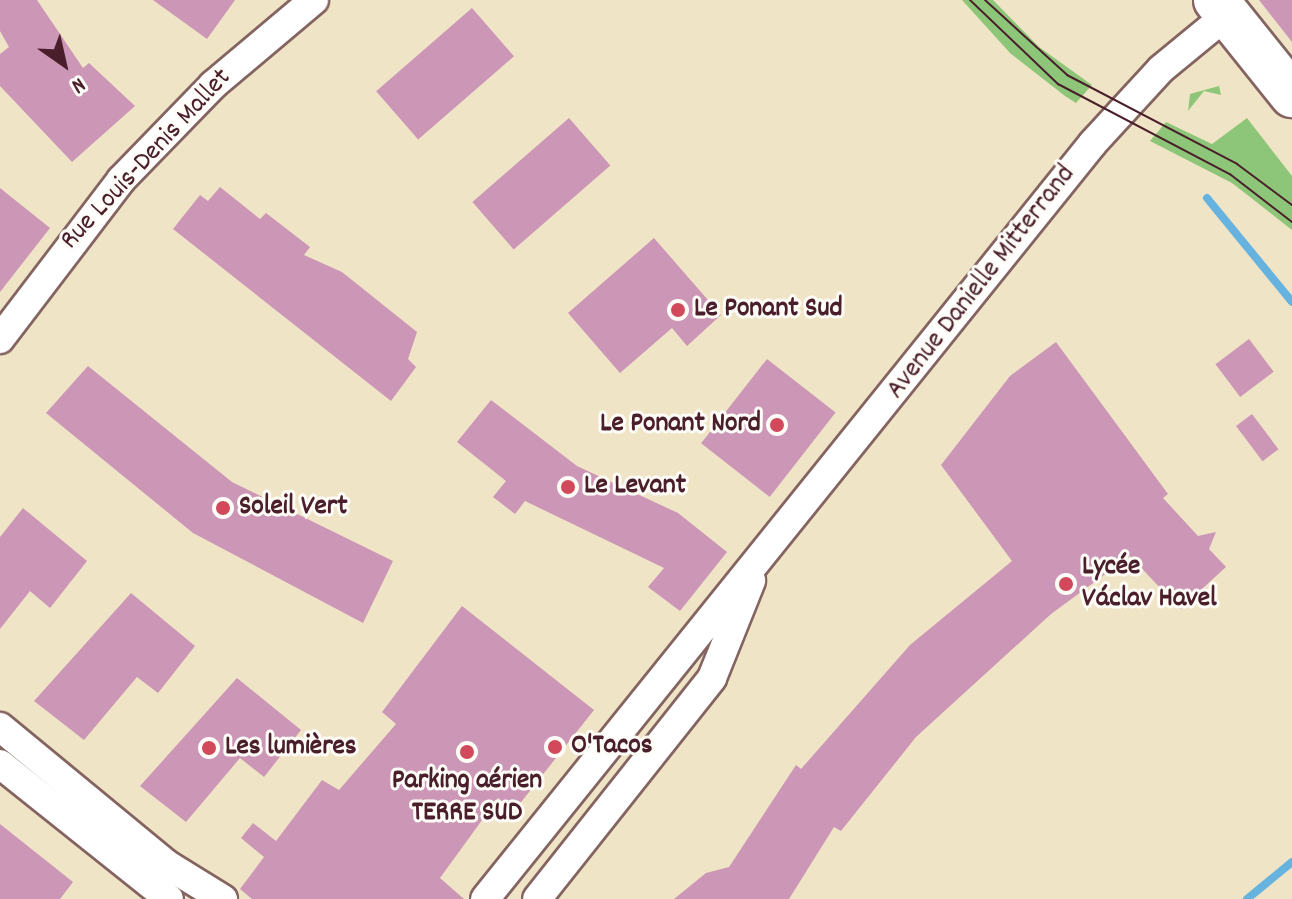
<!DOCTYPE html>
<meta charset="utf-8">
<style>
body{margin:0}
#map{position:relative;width:1292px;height:899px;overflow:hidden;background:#f0e4c6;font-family:Dekko,sans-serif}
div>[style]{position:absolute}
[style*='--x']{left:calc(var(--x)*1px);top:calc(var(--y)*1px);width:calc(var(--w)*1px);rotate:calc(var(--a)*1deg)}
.green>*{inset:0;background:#8ec679}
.stream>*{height:8px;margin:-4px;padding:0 4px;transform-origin:4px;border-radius:4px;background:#66b3df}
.building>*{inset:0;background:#cc96b7;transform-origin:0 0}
.roads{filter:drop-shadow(2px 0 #846461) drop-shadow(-2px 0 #846461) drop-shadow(0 2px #846461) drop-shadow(0 -2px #846461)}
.street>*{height:28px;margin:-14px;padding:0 14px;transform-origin:14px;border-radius:14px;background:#fff}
.primary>*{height:44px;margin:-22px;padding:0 22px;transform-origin:22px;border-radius:22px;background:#fff}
.tram>*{height:2px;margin:-1px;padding:0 1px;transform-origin:1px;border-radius:1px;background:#4a1f2b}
.dots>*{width:22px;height:22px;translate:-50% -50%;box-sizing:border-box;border:4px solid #fdfcf7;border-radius:50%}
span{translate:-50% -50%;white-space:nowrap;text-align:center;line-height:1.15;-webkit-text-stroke:6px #fdfcf7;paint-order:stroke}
.street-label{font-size:28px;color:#4a1f2b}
.poi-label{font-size:28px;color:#4a1f2b;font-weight:700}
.left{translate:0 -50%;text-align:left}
.right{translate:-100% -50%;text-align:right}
.north{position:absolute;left:24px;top:24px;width:80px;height:80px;-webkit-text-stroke:6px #fdfcf7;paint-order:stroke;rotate:146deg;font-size:22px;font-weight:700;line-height:32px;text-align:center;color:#4a1f2b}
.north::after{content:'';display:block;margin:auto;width:28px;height:36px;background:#4a1f2b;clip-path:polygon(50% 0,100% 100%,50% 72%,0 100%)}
</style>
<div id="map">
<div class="green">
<div style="clip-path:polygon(962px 0,993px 0,1039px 47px,1092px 85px,1076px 103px,1065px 96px,1010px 53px)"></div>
<div style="clip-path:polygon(1219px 86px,1221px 95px,1204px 91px,1188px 111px,1190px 94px)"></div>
<div style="clip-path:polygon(1247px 118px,1292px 176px,1292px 230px,1232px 183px,1150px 141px,1166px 122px,1212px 144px)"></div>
</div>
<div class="stream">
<div style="--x:1207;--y:198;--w:134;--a:50.7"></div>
<div style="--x:1247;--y:899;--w:58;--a:-39.4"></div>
</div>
<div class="building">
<div style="clip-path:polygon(0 0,37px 0,83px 68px,89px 63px,135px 106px,72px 162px,0 86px,0 54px,9px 47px,0 31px)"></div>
<div style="clip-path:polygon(153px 0,235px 0,207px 39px)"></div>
<div style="clip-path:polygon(1259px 0,1292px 0,1292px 42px)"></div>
<div style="left:472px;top:8px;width:64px;height:127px;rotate:49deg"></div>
<div style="left:569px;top:118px;width:63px;height:128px;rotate:49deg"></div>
<div style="clip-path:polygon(220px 187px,260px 219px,266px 213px,310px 247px,304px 255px,342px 272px,417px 332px,408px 359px,416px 367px,391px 401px,173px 229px,200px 195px,208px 201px)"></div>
<div style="clip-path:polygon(0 188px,50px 228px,0 292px)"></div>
<div style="clip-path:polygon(654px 238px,721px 315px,687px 346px,672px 328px,620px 373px,568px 313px)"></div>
<div style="left:1249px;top:339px;width:41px;height:42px;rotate:53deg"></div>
<div style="clip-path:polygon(1056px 342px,1168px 494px,1163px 498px,1198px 536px,1216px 532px,1209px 549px,1226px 567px,1180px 609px,1130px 556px,1051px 614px,916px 737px,841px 831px,834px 827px,789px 899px,674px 899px,706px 873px,729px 867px,796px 765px,801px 769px,910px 645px,1012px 561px,941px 465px,1010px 376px)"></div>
<div style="left:767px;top:359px;width:87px;height:107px;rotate:38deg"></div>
<div style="clip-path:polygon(88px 366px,232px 482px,393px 561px,363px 623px,193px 533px,46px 413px)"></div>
<div style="clip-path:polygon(491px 400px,577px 466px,678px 513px,727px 552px,680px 611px,648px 587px,664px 568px,525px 501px,515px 514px,493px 497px,506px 481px,457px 442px)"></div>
<div style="left:1252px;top:414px;width:44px;height:20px;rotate:53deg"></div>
<div style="clip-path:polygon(23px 508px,87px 561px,50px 608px,30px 591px,0 629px,0 537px)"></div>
<div style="clip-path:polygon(131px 593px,195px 646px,158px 693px,137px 677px,84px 740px,34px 701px)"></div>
<div style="clip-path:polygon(462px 606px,594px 710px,514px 811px,498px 798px,440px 878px,464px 899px,252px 899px,240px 889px,264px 857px,241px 838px,253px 823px,276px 841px,322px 780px,339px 790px,396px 724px,382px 712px)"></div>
<div style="clip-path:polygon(237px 678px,301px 730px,264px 777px,240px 758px,186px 822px,140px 786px)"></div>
<div style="clip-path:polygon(0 824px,73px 882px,60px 899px,0 899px)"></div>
</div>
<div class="roads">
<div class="street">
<div style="--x:0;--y:339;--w:200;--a:-52.7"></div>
<div style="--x:121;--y:180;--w:132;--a:-45.9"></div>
<div style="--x:213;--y:85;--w:132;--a:-40.1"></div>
<div style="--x:0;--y:727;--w:215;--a:39.5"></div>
<div style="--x:166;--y:864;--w:67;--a:31.6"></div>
<div style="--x:0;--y:764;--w:216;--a:38.6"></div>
<div style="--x:485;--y:899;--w:970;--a:-51.19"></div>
<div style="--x:1093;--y:143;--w:100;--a:-47.4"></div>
<div style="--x:1161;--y:69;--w:87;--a:-39.4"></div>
<div style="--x:537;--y:899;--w:282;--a:-51.6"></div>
<div style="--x:712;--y:678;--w:105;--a:-68.1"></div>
</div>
<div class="primary">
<div style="--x:1216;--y:0;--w:122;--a:51.3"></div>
</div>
</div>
<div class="tram">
<div style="--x:970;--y:0;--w:122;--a:43.7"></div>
<div style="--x:1058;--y:84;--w:195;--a:27.7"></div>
<div style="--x:1231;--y:175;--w:77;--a:37.6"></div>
<div style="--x:985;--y:0;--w:111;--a:42.4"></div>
<div style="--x:1067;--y:75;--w:192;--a:27.6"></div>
<div style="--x:1237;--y:164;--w:69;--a:36.7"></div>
</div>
<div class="dots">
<div style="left:678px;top:310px;background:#d1495b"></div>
<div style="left:777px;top:425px;background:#d1495b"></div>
<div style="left:568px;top:487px;background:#d1495b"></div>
<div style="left:223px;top:508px;background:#d1495b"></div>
<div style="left:1066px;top:584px;background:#d1495b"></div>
<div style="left:555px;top:747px;background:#d1495b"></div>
<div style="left:209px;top:748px;background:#d1495b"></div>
<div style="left:467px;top:752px;background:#d1495b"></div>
</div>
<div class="street-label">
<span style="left:147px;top:160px;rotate:-47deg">Rue Louis-Denis Mallet</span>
<span style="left:982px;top:283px;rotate:-52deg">Avenue Danielle Mitterrand</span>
</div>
<div class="poi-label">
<span class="left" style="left:694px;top:310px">Le Ponant Sud</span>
<span class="right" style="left:761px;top:425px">Le Ponant Nord</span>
<span class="left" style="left:584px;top:487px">Le Levant</span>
<span class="left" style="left:239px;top:508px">Soleil Vert</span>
<span class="left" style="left:1082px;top:584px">Lycée<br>Václav Havel</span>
<span class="left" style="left:571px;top:747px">O'Tacos</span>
<span class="left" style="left:225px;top:748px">Les lumières</span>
<span style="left:467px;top:798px">Parking aérien<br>TERRE SUD</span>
</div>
<div class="north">N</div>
</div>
